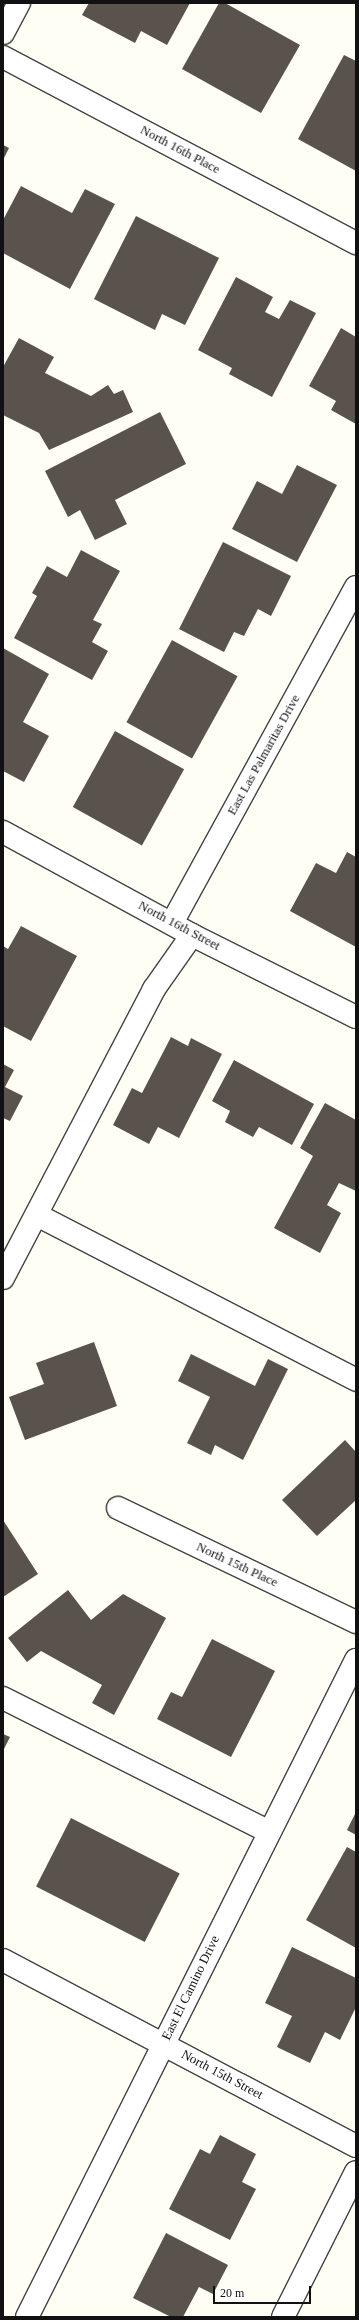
<!DOCTYPE html>
<style>
body{margin:0}
#map{position:relative;width:359px;height:2320px;overflow:hidden;background:#fffef4;font-family:Georgia,serif}
div>[style]{position:absolute}
[style*='--x']{left:calc(var(--x)*1px);top:calc(var(--y)*1px);width:calc(var(--w)*1px);rotate:calc(var(--a)*1deg)}
.building>*{inset:0;background:#5a534d;transform-origin:0 0}
.roads{filter:drop-shadow(1px 0 #444) drop-shadow(-1px 0 #444) drop-shadow(0 1px #444) drop-shadow(0 -1px #444)}
.minor>*{height:22px;margin:-11px;padding:0 11px;transform-origin:11px;border-radius:11px;background:#fff}
span{translate:-50% -50%;white-space:nowrap;text-align:center;line-height:1.15;-webkit-text-stroke:4px #fff;paint-order:stroke}
.street-label{font-size:13px;color:#111}
.frame{position:absolute;inset:0;border:4px solid #111;pointer-events:none}
.scale{position:absolute;left:213px;top:2286px;width:98px;height:18px;box-sizing:border-box;border:2px solid #111;border-top:0;padding-left:5px;font-size:12px;line-height:14px;white-space:nowrap;color:#111;-webkit-text-stroke:3px #fff;paint-order:stroke}
</style>
<div id="map">
<div class="building">
<div style="clip-path:polygon(89px 3px,190px 3px,167px 45px,141px 31px,135px 43px,82px 15px)"></div>
<div style="clip-path:polygon(219px 3px,225px 3px,300px 45px,261px 113px,182px 69px)"></div>
<div style="clip-path:polygon(344px 55px,356px 61px,356px 171px,298px 139px)"></div>
<div style="clip-path:polygon(3px 145px,9px 148px,3px 160px)"></div>
<div style="clip-path:polygon(21px 186px,72px 213px,85px 189px,115px 204px,70px 289px,3px 253px,3px 220px)"></div>
<div style="clip-path:polygon(136px 216px,219px 258px,185px 325px,162px 314px,155px 330px,94px 299px)"></div>
<div style="clip-path:polygon(236px 277px,273px 297px,265px 312px,279px 319px,290px 300px,316px 313px,272px 397px,229px 374px,232px 368px,198px 350px)"></div>
<div style="clip-path:polygon(341px 328px,356px 337px,356px 424px,331px 410px,336px 401px,309px 386px)"></div>
<div style="clip-path:polygon(19px 338px,54px 357px,45px 373px,91px 396px,108px 385px,114px 394px,123px 390px,133px 412px,49px 450px,39px 433px,3px 415px,3px 367px)"></div>
<div style="clip-path:polygon(160px 412px,186px 464px,115px 500px,127px 524px,95px 540px,80px 510px,68px 517px,45px 471px)"></div>
<div style="clip-path:polygon(297px 465px,337px 485px,297px 562px,232px 529px,257px 481px,282px 494px)"></div>
<div style="clip-path:polygon(223px 542px,291px 576px,271px 616px,258px 609px,244px 636px,234px 632px,224px 652px,179px 629px)"></div>
<div style="clip-path:polygon(81px 550px,120px 571px,93px 620px,102px 624px,92px 642px,108px 651px,92px 680px,14px 638px,37px 596px,32px 593px,47px 566px,67px 577px)"></div>
<div style="left:172px;top:640px;width:75px;height:94px;rotate:29deg"></div>
<div style="clip-path:polygon(3px 648px,49px 674px,23px 722px,49px 736px,24px 782px,3px 771px)"></div>
<div style="left:115px;top:731px;width:79px;height:87px;rotate:29deg"></div>
<div style="clip-path:polygon(347px 852px,356px 857px,356px 947px,290px 911px,316px 863px,336px 873px)"></div>
<div style="clip-path:polygon(21px 926px,77px 956px,31px 1041px,3px 1026px,3px 946px,8px 949px)"></div>
<div style="clip-path:polygon(171px 1037px,188px 1046px,191px 1038px,222px 1054px,179px 1138px,158px 1127px,149px 1144px,113px 1125px,132px 1088px,142px 1093px)"></div>
<div style="clip-path:polygon(234px 1060px,314px 1104px,292px 1145px,259px 1127px,253px 1137px,225px 1122px,230px 1111px,212px 1101px)"></div>
<div style="clip-path:polygon(3px 1064px,14px 1070px,5px 1087px,23px 1096px,10px 1121px,3px 1118px)"></div>
<div style="clip-path:polygon(325px 1103px,356px 1120px,356px 1191px,339px 1183px,327px 1205px,341px 1213px,320px 1253px,274px 1228px,313px 1156px,300px 1148px)"></div>
<div style="clip-path:polygon(94px 1342px,117px 1406px,25px 1440px,9px 1397px,44px 1384px,36px 1363px)"></div>
<div style="clip-path:polygon(191px 1354px,255px 1386px,268px 1359px,288px 1369px,243px 1460px,215px 1445px,211px 1455px,187px 1443px,210px 1397px,178px 1381px)"></div>
<div style="clip-path:polygon(345px 1440px,356px 1452px,356px 1500px,317px 1536px,282px 1500px)"></div>
<div style="clip-path:polygon(3px 1520px,38px 1574px,3px 1597px)"></div>
<div style="clip-path:polygon(68px 1590px,91px 1620px,123px 1594px,166px 1618px,114px 1715px,92px 1703px,102px 1685px,41px 1651px,27px 1662px,8px 1638px)"></div>
<div style="clip-path:polygon(212px 1639px,275px 1671px,231px 1757px,157px 1719px,171px 1692px,182px 1697px)"></div>
<div style="clip-path:polygon(3px 1734px,10px 1737px,3px 1751px)"></div>
<div style="clip-path:polygon(356px 1812px,356px 1835px,347px 1830px)"></div>
<div style="left:71px;top:1818px;width:122px;height:77px;rotate:27deg"></div>
<div style="clip-path:polygon(347px 1847px,356px 1852px,356px 1948px,306px 1920px)"></div>
<div style="clip-path:polygon(292px 1947px,356px 1978px,356px 2007px,340px 2040px,325px 2032px,310px 2063px,277px 2047px,292px 2016px,265px 2003px)"></div>
<div style="clip-path:polygon(220px 2135px,256px 2154px,242px 2182px,256px 2189px,230px 2240px,169px 2209px,200px 2149px,210px 2154px)"></div>
<div style="clip-path:polygon(166px 2233px,228px 2265px,213px 2294px,199px 2287px,183px 2317px,171px 2317px,133px 2298px)"></div>
</div>
<div class="roads">
<div class="minor">
<div style="--x:3;--y:33;--w:34;--a:-62"></div>
<div style="--x:3;--y:57;--w:399;--a:27.8"></div>
<div style="--x:3;--y:832;--w:215;--a:28.6"></div>
<div style="--x:192;--y:935;--w:183;--a:26.6"></div>
<div style="--x:172;--y:923;--w:383;--a:-61.3"></div>
<div style="--x:37;--y:1215;--w:359;--a:27.3"></div>
<div style="--x:3;--y:1278;--w:326;--a:-62.4"></div>
<div style="--x:154;--y:989;--w:66;--a:-54.9"></div>
<div style="--x:118;--y:1508;--w:264;--a:25.6"></div>
<div style="--x:3;--y:1698;--w:298;--a:26.7"></div>
<div style="--x:3;--y:1960;--w:399;--a:27.8"></div>
<div style="--x:27;--y:2317;--w:735;--a:-63.4"></div>
<div style="--x:283;--y:2317;--w:162;--a:-63.3"></div>
</div>
</div>
<div class="street-label">
<span style="left:180px;top:150px;rotate:28deg">North 16th Place</span>
<span style="left:264px;top:755px;rotate:-61deg">East Las Palmaritas Drive</span>
<span style="left:179px;top:926px;rotate:28deg">North 16th Street</span>
<span style="left:237px;top:1565px;rotate:25deg">North 15th Place</span>
<span style="left:191px;top:1988px;rotate:-64deg">East El Camino Drive</span>
<span style="left:222px;top:2075px;rotate:28deg">North 15th Street</span>
</div>
<div class="frame"></div>
<div class="scale">20 m</div>
</div>
